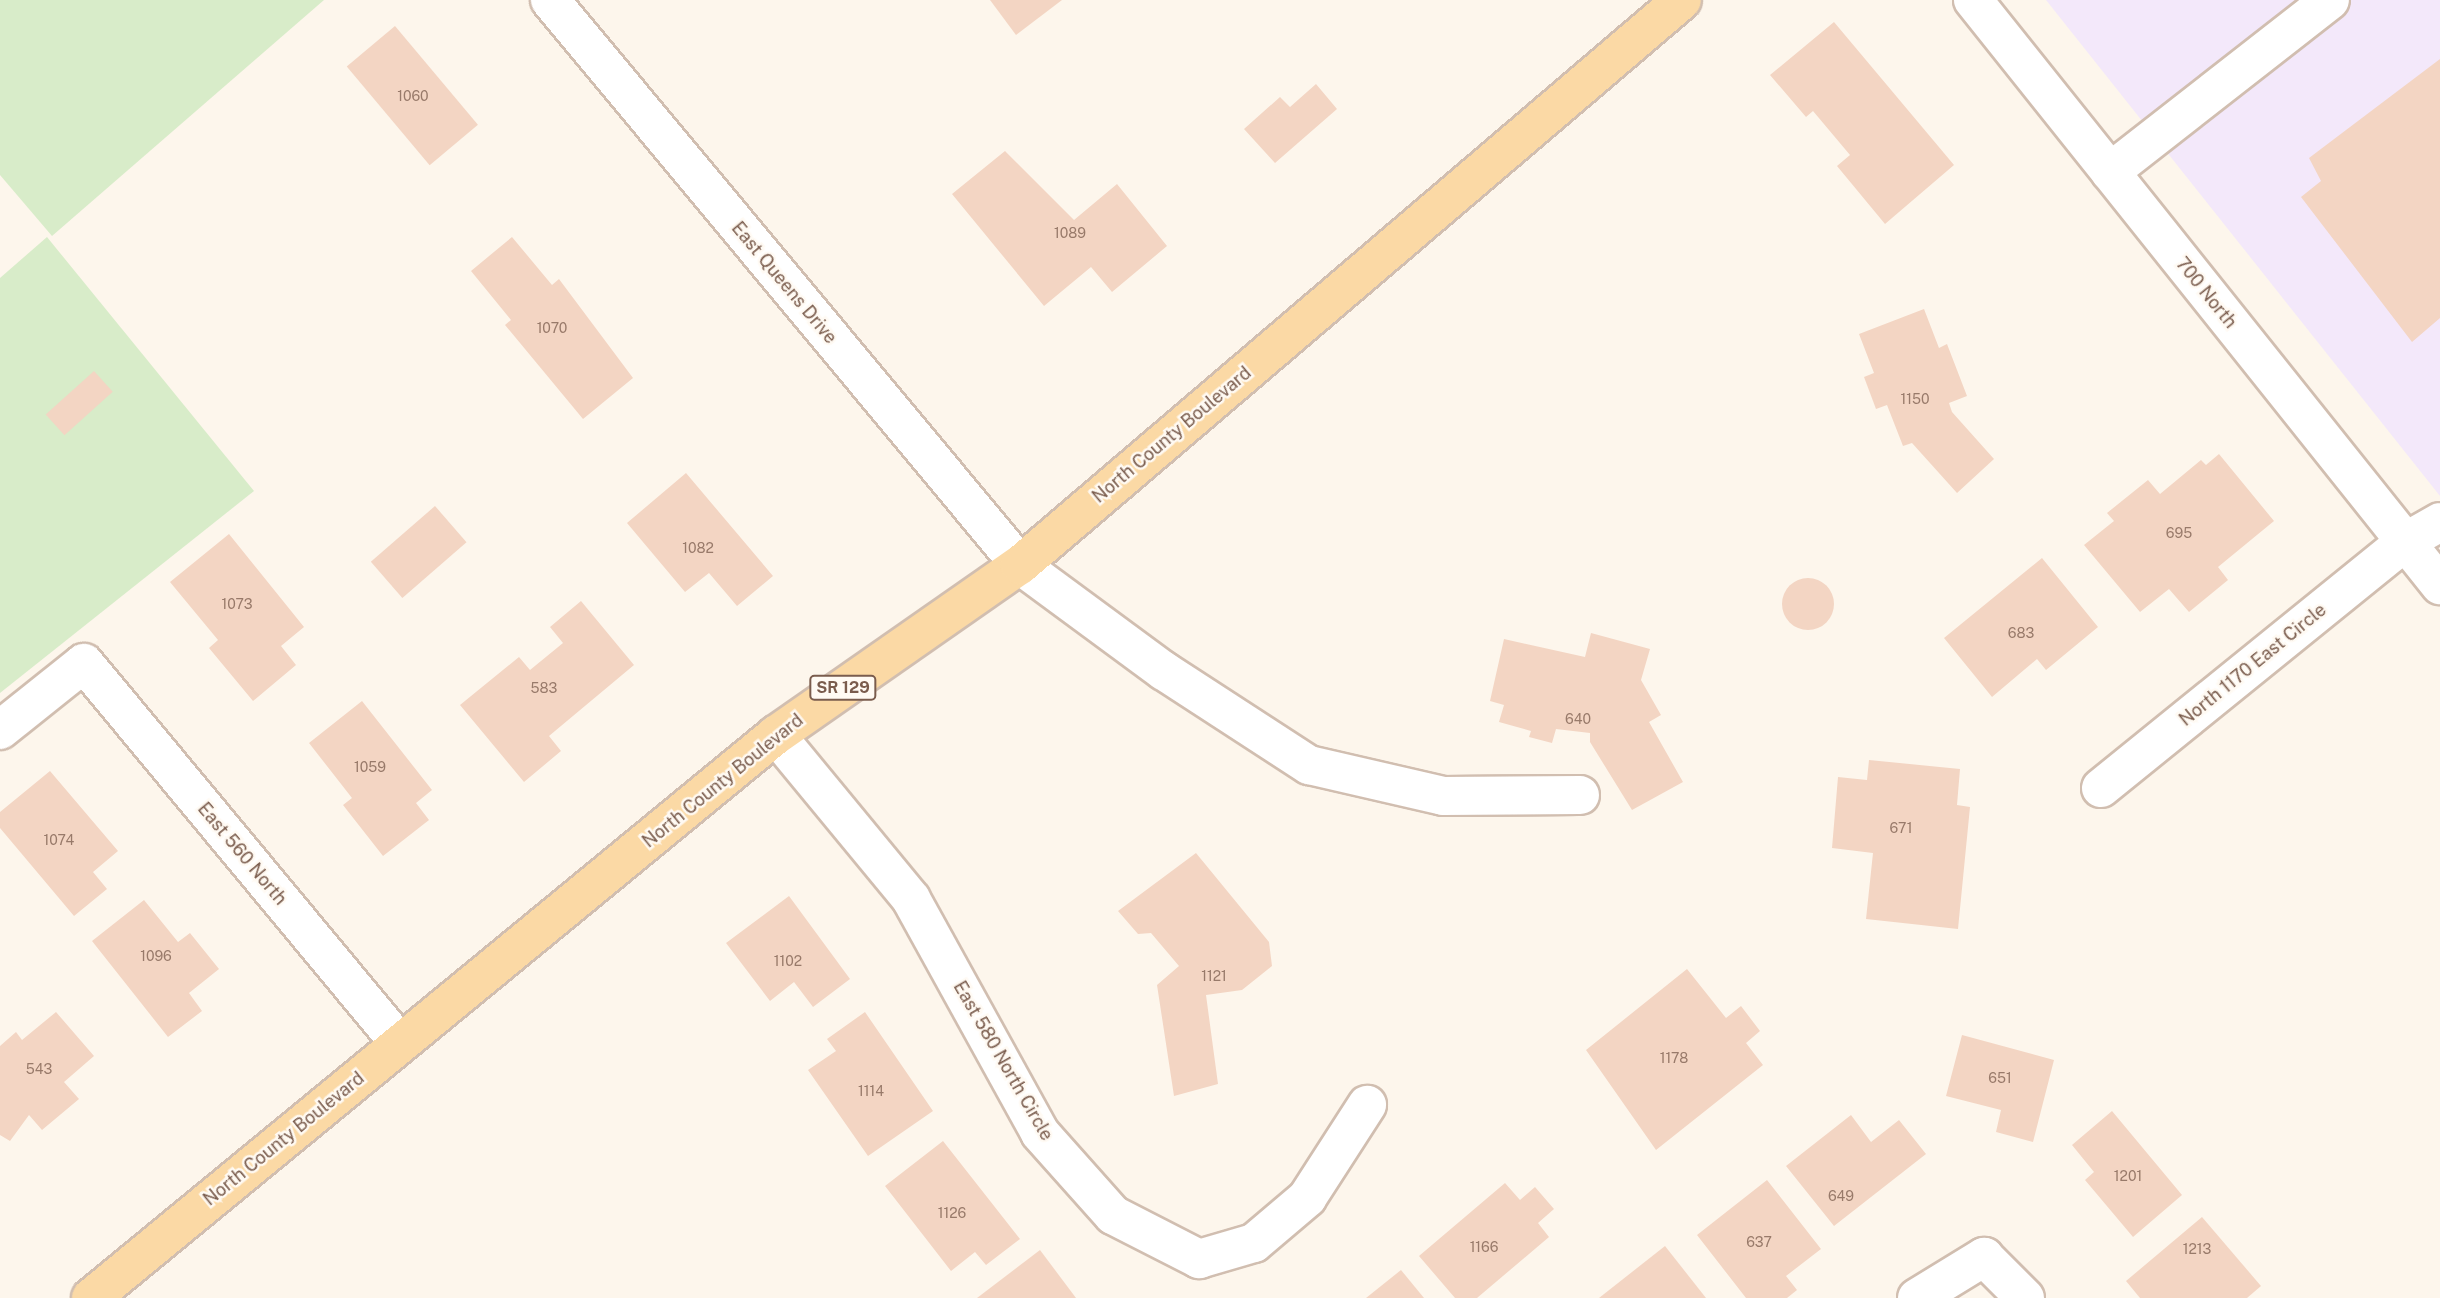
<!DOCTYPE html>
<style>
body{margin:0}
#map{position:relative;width:2440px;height:1298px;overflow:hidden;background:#fdf6ec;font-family:"Public Sans",sans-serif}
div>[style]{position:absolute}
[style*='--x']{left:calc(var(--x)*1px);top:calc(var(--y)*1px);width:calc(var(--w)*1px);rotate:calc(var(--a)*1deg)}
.education>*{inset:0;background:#f3e8fa}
.green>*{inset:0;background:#d8ecc9}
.building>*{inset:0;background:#f3d5c3;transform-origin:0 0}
.round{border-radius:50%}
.roads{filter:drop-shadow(2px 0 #d1beb0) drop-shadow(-2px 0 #d1beb0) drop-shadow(0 2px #d1beb0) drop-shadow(0 -2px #d1beb0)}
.minor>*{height:38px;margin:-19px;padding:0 19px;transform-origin:19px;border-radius:19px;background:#fff}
.major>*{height:38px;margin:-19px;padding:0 19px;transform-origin:19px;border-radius:19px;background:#fbd9a5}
span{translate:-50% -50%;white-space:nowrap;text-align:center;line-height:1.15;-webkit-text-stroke:5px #fffaf3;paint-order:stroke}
.number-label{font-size:14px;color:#987a6a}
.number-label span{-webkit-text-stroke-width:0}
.shield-label span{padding:2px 5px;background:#fffaf3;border:2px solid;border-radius:5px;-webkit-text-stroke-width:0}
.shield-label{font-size:16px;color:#7a5c4d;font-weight:700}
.street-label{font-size:18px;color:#7a5c4d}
</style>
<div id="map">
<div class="education">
<div style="clip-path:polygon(2046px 0,2440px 0,2440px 496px)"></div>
</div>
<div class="green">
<div style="clip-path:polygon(0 0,324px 0,52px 236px,0 175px)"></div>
<div style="clip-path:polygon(47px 237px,254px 491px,0 693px,0 278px)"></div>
</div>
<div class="building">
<div style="clip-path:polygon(990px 0,1062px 0,1016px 35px)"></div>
<div style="clip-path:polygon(1834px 22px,1954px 165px,1885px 224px,1837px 166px,1850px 155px,1813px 111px,1806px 117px,1770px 75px)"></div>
<div style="left:395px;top:26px;width:129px;height:63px;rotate:50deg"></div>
<div style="clip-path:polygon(2440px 59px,2440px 318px,2412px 342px,2301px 197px,2321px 181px,2309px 158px)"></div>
<div style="clip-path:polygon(1316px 84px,1337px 109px,1275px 163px,1244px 129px,1280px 97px,1290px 107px)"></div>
<div style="clip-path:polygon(1005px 151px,1074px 220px,1117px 184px,1167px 246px,1112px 292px,1091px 267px,1044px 306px,952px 194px)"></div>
<div style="clip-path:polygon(512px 237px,552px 285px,559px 279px,633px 378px,583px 419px,505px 325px,511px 320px,471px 271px)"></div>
<div style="clip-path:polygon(1924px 309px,1939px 348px,1947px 344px,1967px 396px,1949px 403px,1952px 412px,1994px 459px,1957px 493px,1912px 443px,1903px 446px,1887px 405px,1876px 409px,1864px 377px,1874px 373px,1859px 334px)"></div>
<div style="left:94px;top:371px;width:28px;height:65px;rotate:48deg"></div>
<div style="clip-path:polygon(2219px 454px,2274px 521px,2218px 567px,2228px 580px,2189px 612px,2169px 589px,2140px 612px,2084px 545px,2114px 521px,2107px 513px,2148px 480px,2160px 494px,2201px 460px,2206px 465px)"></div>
<div style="clip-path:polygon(686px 473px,773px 576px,737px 606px,709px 573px,685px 592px,627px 523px)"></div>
<div style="left:435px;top:506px;width:48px;height:85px;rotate:49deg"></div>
<div style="clip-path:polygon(229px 534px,304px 627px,281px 646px,296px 665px,253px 701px,209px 648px,218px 640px,170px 582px)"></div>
<div style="clip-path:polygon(2042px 558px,2098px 627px,2046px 670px,2037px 659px,1992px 697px,1944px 638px)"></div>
<div class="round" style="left:1782px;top:578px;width:52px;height:52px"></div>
<div style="clip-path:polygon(581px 601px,634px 665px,549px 736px,561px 751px,524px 782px,460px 705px,519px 657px,530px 670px,563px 643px,550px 627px)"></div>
<div style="clip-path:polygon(1591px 633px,1650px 649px,1641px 680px,1661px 715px,1649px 722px,1683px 782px,1632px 810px,1590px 742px,1590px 733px,1556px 729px,1552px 743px,1529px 737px,1531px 731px,1499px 722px,1504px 705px,1490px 701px,1504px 639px,1585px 657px)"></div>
<div style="clip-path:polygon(362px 701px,432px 790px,416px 803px,429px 820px,383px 856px,343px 805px,352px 798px,309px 743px)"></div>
<div style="clip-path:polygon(1869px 760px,1960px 769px,1957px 805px,1970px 807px,1958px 929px,1866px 919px,1873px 853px,1832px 848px,1838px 777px,1867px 780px)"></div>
<div style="clip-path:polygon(50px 771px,118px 851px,93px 872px,107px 889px,74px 916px,0 828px,0 812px)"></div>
<div style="clip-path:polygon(1196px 853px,1269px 942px,1272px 966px,1242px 990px,1206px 995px,1218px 1084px,1174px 1096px,1157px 985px,1179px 966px,1151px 933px,1138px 934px,1118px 911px)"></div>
<div style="clip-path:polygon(789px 896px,850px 979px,813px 1007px,794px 982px,770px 1001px,726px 943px)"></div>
<div style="clip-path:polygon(144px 900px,178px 942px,190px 933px,219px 969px,189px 993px,202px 1011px,168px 1037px,92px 941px)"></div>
<div style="clip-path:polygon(1687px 969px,1726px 1018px,1741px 1006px,1760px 1031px,1746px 1043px,1763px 1065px,1656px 1150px,1586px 1050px)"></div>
<div style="clip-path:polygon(56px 1012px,94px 1056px,64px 1082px,79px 1099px,42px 1130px,29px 1115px,10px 1141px,0 1135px,0 1046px,16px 1032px,22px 1040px)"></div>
<div style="clip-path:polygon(865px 1012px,933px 1111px,868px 1156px,808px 1070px,836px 1051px,827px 1039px)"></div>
<div style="clip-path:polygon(1962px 1035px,2054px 1060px,2033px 1142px,1996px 1132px,2001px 1110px,1946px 1096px)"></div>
<div style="clip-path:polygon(2112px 1111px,2182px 1195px,2133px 1237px,2085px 1180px,2094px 1172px,2072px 1145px)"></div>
<div style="clip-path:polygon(1851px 1115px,1871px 1142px,1899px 1120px,1926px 1154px,1834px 1226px,1786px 1166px)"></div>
<div style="clip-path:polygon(943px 1141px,1020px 1239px,986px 1265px,975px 1252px,951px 1271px,885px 1186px)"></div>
<div style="clip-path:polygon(1767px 1180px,1821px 1249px,1786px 1276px,1797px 1290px,1787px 1298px,1746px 1298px,1697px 1235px)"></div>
<div style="clip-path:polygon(1505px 1183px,1520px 1200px,1535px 1187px,1554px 1209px,1538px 1223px,1549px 1237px,1477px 1298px,1455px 1298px,1419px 1256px)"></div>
<div style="clip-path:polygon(2202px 1217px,2261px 1286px,2247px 1298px,2140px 1298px,2126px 1281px)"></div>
<div style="clip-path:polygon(1665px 1246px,1706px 1298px,1599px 1298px)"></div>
<div style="clip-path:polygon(1040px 1250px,1076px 1298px,977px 1298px)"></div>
<div style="clip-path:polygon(1401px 1270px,1424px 1298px,1366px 1298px)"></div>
</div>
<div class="roads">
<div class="minor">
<div style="--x:550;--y:0;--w:735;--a:50.24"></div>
<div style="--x:1020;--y:565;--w:179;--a:36.4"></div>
<div style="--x:1164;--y:671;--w:173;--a:33"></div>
<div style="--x:1309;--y:765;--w:138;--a:13"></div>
<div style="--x:1443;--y:796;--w:137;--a:-0.4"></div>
<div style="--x:1973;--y:0;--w:749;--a:51.4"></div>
<div style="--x:2110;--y:172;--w:279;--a:-38"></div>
<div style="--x:0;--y:730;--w:107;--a:-38.6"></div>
<div style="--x:84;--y:663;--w:495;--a:50.3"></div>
<div style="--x:776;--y:735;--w:212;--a:50.5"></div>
<div style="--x:911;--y:899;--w:267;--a:61.1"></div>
<div style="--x:1040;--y:1133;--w:110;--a:48.3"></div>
<div style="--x:1113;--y:1215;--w:97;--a:27.1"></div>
<div style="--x:1199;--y:1259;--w:57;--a:-16.2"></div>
<div style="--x:1254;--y:1243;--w:70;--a:-40.3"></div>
<div style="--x:1307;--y:1198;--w:111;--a:-57.2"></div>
<div style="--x:2101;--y:788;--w:391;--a:-39"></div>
<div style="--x:2405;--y:542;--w:40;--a:-29.7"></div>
<div style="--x:1917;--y:1298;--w:79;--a:-31.5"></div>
<div style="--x:1984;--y:1257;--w:58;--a:45"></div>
</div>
<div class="major">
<div style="--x:91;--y:1298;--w:887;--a:-39.42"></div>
<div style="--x:776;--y:735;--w:297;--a:-34.9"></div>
<div style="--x:1020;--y:565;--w:870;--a:-40.48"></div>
</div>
</div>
<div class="number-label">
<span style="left:413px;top:96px">1060</span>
<span style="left:1070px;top:233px">1089</span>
<span style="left:552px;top:328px">1070</span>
<span style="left:1915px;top:399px">1150</span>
<span style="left:2179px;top:533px">695</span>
<span style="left:698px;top:548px">1082</span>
<span style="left:237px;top:604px">1073</span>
<span style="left:2021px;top:633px">683</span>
<span style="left:544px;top:688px">583</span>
<span style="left:1578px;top:719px">640</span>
<span style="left:370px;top:767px">1059</span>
<span style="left:1901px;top:828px">671</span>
<span style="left:59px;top:840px">1074</span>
<span style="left:156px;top:956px">1096</span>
<span style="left:788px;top:961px">1102</span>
<span style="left:1214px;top:976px">1121</span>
<span style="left:1674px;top:1058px">1178</span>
<span style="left:39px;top:1069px">543</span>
<span style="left:2000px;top:1078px">651</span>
<span style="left:871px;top:1091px">1114</span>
<span style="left:2128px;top:1176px">1201</span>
<span style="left:1841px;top:1196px">649</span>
<span style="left:952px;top:1213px">1126</span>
<span style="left:1759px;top:1242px">637</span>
<span style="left:1484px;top:1247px">1166</span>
<span style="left:2197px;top:1249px">1213</span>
</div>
<div class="shield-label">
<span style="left:843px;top:688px">SR 129</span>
</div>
<div class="street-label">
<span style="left:784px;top:283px;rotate:50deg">East Queens Drive</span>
<span style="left:2206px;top:293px;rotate:51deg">700 North</span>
<span style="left:1172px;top:435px;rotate:-40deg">North County Boulevard</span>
<span style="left:2253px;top:665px;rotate:-39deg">North 1170 East Circle</span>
<span style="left:723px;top:781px;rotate:-39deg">North County Boulevard</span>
<span style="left:242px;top:854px;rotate:50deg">East 560 North</span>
<span style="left:1003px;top:1061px;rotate:60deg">East 580 North Circle</span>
<span style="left:284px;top:1139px;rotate:-39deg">North County Boulevard</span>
</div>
</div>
